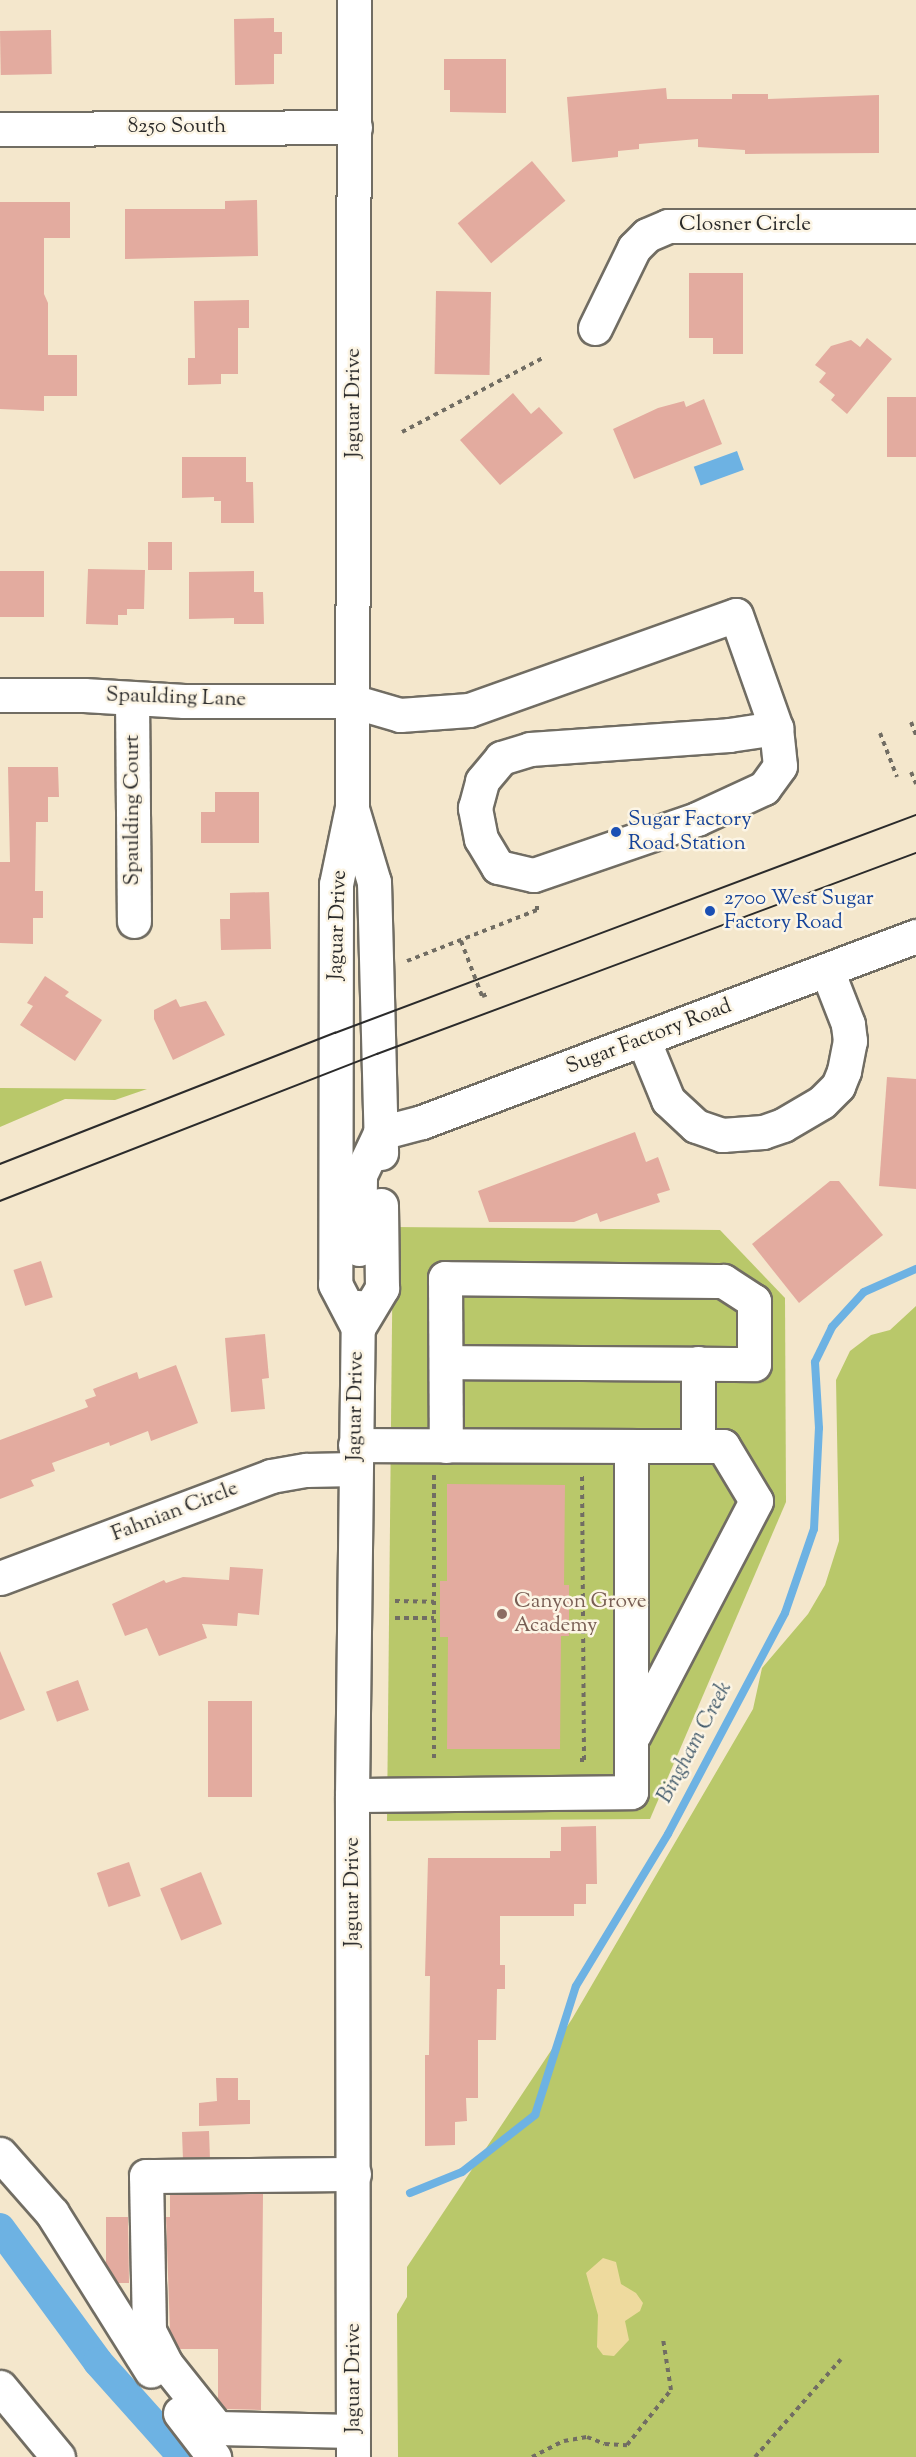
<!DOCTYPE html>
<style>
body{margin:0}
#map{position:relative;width:916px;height:2457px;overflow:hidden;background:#f4e7cc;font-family:"Sorts Mill Goudy",serif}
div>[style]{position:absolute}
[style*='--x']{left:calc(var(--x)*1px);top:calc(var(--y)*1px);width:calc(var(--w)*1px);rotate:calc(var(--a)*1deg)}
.green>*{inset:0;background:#b9c86a}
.sand>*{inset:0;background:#eeda9e}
.water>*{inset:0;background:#6db2e3;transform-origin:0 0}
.stream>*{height:8px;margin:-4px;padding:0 4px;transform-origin:4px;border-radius:4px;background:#6db2e3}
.canal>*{height:30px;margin:-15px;padding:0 15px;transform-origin:15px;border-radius:15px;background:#6db2e3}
.building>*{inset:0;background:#e3ab9f;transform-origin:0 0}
.path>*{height:4px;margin-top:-2px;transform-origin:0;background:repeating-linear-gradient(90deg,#716d63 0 4.5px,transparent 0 9px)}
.roads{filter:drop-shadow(2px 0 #716d63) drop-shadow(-2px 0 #716d63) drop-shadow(0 2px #716d63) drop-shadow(0 -2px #716d63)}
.minor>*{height:33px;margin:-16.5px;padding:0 16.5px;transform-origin:16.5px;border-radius:16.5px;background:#fff}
.major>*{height:33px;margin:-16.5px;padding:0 16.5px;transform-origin:16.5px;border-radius:16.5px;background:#fff}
.tram>*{height:1.5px;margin:-0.75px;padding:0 0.75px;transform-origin:0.75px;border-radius:0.75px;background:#2b2b2b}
.dots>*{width:16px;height:16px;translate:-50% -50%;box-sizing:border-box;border:3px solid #fcf5e5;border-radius:50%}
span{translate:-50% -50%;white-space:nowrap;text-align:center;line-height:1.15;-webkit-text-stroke:5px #fcf5e5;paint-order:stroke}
.street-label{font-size:21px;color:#2b2b2b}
.transit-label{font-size:21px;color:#164399}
.left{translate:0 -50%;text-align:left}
.education-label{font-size:21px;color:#785e54}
.water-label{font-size:22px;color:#425a6b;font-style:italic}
</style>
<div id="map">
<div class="green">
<div style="clip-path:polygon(0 1088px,147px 1089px,115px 1100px,65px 1099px,0 1127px)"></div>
<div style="clip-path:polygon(393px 1227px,720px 1230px,785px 1298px,786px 1502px,650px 1819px,387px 1821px)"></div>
<div style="clip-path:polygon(916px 1306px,916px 2457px,398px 2457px,397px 2314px,407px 2297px,407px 2267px,572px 2019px,753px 1709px,762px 1668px,808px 1614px,825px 1585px,839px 1541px,836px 1380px,850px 1351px,871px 1335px,890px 1330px)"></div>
</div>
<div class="sand">
<div style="clip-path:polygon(603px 2258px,616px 2262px,621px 2284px,636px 2293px,643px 2303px,640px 2311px,625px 2321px,629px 2340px,614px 2356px,603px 2355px,597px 2347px,598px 2315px,586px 2273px)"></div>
</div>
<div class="water">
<div style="left:737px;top:451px;width:20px;height:46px;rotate:70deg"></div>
</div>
<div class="stream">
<div style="--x:410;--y:2193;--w:56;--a:-22"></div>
<div style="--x:462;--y:2172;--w:93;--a:-38"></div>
<div style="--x:535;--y:2115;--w:135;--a:-72.4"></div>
<div style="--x:576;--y:1986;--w:178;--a:-58.8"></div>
<div style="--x:668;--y:1834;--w:250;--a:-62.1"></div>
<div style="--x:785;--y:1613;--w:89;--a:-71"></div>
<div style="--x:814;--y:1529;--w:101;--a:-87.2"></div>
<div style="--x:819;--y:1428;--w:66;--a:-93.5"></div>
<div style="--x:815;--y:1362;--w:39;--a:-64"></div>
<div style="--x:832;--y:1327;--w:47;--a:-47.6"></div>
<div style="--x:864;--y:1292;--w:57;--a:-23.9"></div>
</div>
<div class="canal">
<div style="--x:0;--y:2228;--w:166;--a:53.8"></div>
<div style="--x:98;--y:2362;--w:127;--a:48.2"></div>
</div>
<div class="building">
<div style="clip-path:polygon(274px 18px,274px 32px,282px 32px,282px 54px,274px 54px,274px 84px,235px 85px,234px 19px)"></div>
<div style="left:51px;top:30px;width:44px;height:51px;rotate:89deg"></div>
<div style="clip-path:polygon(444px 59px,506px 59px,506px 113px,450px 112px,450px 90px,444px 90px)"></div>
<div style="clip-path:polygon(666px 88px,667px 99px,732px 99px,732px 94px,768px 94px,768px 99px,879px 95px,879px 153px,745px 154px,745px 150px,698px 147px,698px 139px,639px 144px,639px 149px,618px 151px,618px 157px,572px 162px,567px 97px)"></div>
<div style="left:532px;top:161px;width:52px;height:97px;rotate:50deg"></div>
<div style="clip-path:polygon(257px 200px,258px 256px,125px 259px,125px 209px,225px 209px,225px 201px)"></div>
<div style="clip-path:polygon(0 202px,70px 202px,70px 238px,44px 238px,44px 294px,48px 303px,48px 355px,77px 355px,77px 396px,44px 396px,44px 411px,0 409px)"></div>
<div style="clip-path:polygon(689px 273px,743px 273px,743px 354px,713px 354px,713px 338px,689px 338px)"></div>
<div style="left:436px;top:291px;width:55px;height:83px;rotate:1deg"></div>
<div style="clip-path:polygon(249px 300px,249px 328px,238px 328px,238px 374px,221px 374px,221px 384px,188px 385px,188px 358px,195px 358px,194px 301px)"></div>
<div style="clip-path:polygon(867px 338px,892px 359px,847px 414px,831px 400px,835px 395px,819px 382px,826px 373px,815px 365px,831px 346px,851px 340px,860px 347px)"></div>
<div style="clip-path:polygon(513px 393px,531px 414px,539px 407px,563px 433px,500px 485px,460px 440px)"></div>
<div style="left:887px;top:397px;width:29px;height:60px"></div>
<div style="clip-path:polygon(704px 399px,722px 444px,634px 479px,613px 429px,658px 408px,684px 401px,686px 407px)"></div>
<div style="clip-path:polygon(182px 457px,246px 457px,246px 482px,253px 482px,254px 523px,221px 523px,221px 501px,214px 501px,214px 497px,182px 498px)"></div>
<div style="left:148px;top:542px;width:24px;height:28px"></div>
<div style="clip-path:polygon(88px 569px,145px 570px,144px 609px,127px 609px,127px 615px,118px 615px,118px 625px,86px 624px)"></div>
<div style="left:44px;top:571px;width:46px;height:44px;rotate:90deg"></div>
<div style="clip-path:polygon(254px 571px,254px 592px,263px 592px,264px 624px,234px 624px,234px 618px,189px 619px,189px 572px)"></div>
<div style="clip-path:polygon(8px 767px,58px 767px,59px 797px,48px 797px,48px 822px,36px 822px,35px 891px,43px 891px,43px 918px,33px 918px,33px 944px,0 943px,0 862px,10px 862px)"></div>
<div style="clip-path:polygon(215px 792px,259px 792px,259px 843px,201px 843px,201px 812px,215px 812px)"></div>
<div style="clip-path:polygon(269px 892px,271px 949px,221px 950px,220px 919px,230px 919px,230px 893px)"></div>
<div style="clip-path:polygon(45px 976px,69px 992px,65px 996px,102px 1020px,75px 1061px,20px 1025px,33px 1006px,27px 1003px)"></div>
<div style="clip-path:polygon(176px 999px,180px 1007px,206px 1001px,225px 1035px,173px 1060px,154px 1019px,154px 1010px)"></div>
<div style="clip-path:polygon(887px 1077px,916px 1079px,916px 1189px,879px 1186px)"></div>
<div style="clip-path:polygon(635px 1132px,646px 1162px,658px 1157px,670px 1190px,657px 1194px,660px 1202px,600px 1222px,597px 1213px,574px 1222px,489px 1222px,478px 1191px)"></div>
<div style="clip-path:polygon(830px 1181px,839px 1181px,883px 1235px,799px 1303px,752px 1244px)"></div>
<div style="left:41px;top:1261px;width:38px;height:29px;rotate:72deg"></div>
<div style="clip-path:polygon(265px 1334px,269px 1378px,262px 1379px,265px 1409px,231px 1412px,225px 1338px)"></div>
<div style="clip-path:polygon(176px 1365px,198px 1423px,151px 1441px,148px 1431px,110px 1446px,109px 1442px,52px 1463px,55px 1471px,31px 1480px,34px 1486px,0 1499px,0 1440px,88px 1407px,85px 1400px,96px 1396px,93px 1389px,137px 1372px,139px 1379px)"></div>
<div style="clip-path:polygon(447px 1484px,565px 1485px,564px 1585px,569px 1585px,569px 1636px,561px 1636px,560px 1749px,447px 1749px,448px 1637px,440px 1637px,440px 1581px,447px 1581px)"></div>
<div style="clip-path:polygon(230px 1567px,263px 1569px,259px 1615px,238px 1613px,237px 1626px,202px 1624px,207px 1638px,159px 1656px,147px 1628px,125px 1636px,112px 1604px,164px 1580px,166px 1583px,183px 1577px,229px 1580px)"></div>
<div style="clip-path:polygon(0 1651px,25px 1710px,0 1720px)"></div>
<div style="left:78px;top:1680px;width:32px;height:34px;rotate:70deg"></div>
<div style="left:208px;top:1701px;width:44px;height:96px"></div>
<div style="clip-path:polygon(596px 1826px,597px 1884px,586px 1884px,586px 1904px,574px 1904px,574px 1916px,500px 1916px,500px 1965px,505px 1965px,505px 1989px,497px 1989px,496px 2040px,478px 2040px,478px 2098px,466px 2098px,467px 2121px,455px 2122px,455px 2145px,425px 2146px,425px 2055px,429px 2055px,430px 1976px,425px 1976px,428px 1858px,550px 1858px,550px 1851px,561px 1851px,561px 1827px)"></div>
<div style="left:129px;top:1862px;width:36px;height:34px;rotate:71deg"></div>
<div style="left:201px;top:1872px;width:56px;height:44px;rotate:68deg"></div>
<div style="clip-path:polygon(216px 2078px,238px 2078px,238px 2100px,250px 2100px,250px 2124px,199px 2126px,199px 2103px,217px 2101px)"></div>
<div style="left:209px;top:2131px;width:26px;height:27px;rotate:88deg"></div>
<div style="clip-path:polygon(263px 2194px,261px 2410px,226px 2409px,218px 2399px,218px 2349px,179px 2349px,170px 2331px,166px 2217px,170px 2217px,170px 2195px)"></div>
<div style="clip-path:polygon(106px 2217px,128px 2217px,129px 2283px,118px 2283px,106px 2264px)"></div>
</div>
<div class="path">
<div style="--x:402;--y:432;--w:159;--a:-27.7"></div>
<div style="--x:911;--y:722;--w:14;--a:69"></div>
<div style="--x:880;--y:733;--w:47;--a:68.9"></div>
<div style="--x:911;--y:772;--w:13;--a:67"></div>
<div style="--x:461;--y:941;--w:59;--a:69.1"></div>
<div style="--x:482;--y:996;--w:6;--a:-18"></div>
<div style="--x:407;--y:961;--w:140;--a:-21.4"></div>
<div style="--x:537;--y:910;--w:6;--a:-90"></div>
<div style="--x:434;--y:1475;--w:286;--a:90"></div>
<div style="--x:395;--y:1601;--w:39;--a:1"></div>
<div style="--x:395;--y:1618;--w:39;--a:0"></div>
<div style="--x:580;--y:1760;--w:4;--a:0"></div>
<div style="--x:584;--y:1760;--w:286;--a:-90.4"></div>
<div style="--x:532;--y:2457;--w:36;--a:-27"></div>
<div style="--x:564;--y:2441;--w:23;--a:-10"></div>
<div style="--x:587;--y:2437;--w:19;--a:21"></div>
<div style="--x:605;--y:2444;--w:22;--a:3"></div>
<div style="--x:627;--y:2445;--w:70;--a:-51.3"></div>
<div style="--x:671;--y:2390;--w:52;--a:-98.9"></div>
<div style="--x:755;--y:2457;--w:130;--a:-48.7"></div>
</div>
<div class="roads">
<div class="minor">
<div style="--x:0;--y:129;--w:355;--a:-0.3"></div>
<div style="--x:595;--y:328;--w:89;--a:-64"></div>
<div style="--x:634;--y:248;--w:18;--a:-45"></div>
<div style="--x:647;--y:235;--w:23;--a:-23"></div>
<div style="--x:668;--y:226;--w:248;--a:0"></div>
<div style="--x:0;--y:695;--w:84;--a:0"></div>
<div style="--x:84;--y:695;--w:100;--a:3.4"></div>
<div style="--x:184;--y:701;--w:168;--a:0"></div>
<div style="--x:352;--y:701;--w:50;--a:16.3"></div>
<div style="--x:400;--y:715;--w:69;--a:-4.1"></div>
<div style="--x:469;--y:710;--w:283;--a:-19.6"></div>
<div style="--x:736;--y:615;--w:120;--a:70.5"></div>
<div style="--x:776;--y:728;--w:38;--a:84"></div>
<div style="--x:780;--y:766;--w:27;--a:126"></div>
<div style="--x:764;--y:788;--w:74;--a:155.2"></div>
<div style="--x:697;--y:819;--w:173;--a:161.1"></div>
<div style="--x:533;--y:875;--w:36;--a:-167"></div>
<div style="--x:498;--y:867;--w:33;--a:-121"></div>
<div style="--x:481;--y:839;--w:32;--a:-101"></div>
<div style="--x:475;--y:808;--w:28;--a:-75"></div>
<div style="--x:482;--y:781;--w:30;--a:-50"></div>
<div style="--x:501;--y:758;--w:30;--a:-17"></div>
<div style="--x:530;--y:749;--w:199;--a:-4"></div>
<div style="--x:729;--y:735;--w:48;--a:-8.5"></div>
<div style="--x:132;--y:698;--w:223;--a:89.5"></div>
<div style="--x:643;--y:1039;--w:66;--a:67.7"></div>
<div style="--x:668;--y:1100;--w:38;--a:43"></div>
<div style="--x:696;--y:1126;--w:28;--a:19"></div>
<div style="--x:722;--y:1135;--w:41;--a:-4.2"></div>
<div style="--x:763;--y:1132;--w:21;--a:-19"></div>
<div style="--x:783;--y:1125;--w:45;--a:-30.5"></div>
<div style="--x:822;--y:1102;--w:23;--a:-45"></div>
<div style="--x:838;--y:1086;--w:16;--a:-68"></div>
<div style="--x:844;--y:1071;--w:31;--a:-79"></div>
<div style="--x:850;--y:1041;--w:17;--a:-97"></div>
<div style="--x:848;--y:1024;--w:58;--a:-111.3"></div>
<div style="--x:380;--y:1133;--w:43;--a:-14.7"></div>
<div style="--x:422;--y:1122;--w:528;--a:-20.63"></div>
<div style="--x:446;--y:1362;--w:308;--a:0.4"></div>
<div style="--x:754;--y:1364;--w:63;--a:-90"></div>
<div style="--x:754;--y:1301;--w:37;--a:-147"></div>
<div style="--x:723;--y:1281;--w:278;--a:-179.4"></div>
<div style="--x:445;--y:1278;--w:168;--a:89.7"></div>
<div style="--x:698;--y:1363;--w:83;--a:90"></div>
<div style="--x:631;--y:1446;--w:92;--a:0"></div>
<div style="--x:723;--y:1446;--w:64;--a:59"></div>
<div style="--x:756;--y:1501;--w:263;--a:117.6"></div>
<div style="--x:0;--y:1578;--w:290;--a:-20.6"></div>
<div style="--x:271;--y:1476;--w:36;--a:-10"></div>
<div style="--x:306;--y:1470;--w:49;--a:-1.2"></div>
<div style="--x:352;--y:1795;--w:279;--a:-0.6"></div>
<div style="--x:631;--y:1792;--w:346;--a:-90"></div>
<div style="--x:631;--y:1446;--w:276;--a:-179.8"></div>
<div style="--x:0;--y:2154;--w:79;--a:48.6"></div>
<div style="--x:52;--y:2213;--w:186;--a:57.9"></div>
<div style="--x:0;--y:2387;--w:91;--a:50.4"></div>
<div style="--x:180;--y:2413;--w:56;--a:52.3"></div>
<div style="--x:353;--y:2431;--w:136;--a:-178.7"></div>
<div style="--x:217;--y:2428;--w:82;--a:-128.6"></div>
<div style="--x:166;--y:2364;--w:37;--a:-117"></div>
<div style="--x:149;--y:2331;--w:155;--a:-91.1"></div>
<div style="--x:146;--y:2176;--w:208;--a:-0.6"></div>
</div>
<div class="major">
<div style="--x:354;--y:0;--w:807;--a:90.14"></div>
<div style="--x:352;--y:807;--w:79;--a:101.7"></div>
<div style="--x:336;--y:884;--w:400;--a:90.1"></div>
<div style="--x:335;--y:1284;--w:50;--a:62.4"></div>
<div style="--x:353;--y:812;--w:73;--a:73.3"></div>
<div style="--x:374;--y:882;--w:271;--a:88.5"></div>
<div style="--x:359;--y:1249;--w:74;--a:-89.2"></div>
<div style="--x:360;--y:1175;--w:47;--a:-64.5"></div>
<div style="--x:358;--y:1328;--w:47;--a:-59"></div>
<div style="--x:382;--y:1288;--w:83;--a:-90.7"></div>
<div style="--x:353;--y:2457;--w:662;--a:-90.09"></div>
<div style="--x:352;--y:1795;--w:488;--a:-89.3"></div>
</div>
</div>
<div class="tram">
<div style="--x:0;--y:1164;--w:360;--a:-21.4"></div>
<div style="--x:335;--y:1033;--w:621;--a:-20.57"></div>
<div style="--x:0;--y:1201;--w:405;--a:-21.3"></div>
<div style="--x:377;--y:1054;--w:575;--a:-20.45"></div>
</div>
<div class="dots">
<div style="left:616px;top:832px;background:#1a4fb4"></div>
<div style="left:710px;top:911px;background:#1a4fb4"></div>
<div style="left:502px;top:1614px;background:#8d6e63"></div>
</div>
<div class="street-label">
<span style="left:177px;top:127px">8250 South</span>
<span style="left:745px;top:225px">Closner Circle</span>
<span style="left:354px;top:403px;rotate:-90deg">Jaguar Drive</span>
<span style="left:176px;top:698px;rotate:2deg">Spaulding Lane</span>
<span style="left:133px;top:810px;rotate:-90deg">Spaulding Court</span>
<span style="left:338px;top:925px;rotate:-88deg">Jaguar Drive</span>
<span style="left:649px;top:1037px;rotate:-21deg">Sugar Factory Road</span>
<span style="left:356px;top:1406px;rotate:-89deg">Jaguar Drive</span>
<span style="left:175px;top:1512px;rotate:-21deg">Fahnian Circle</span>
<span style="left:353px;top:1892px;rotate:-90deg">Jaguar Drive</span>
<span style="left:354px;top:2378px;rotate:-90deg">Jaguar Drive</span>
</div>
<div class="transit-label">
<span class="left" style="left:628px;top:832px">Sugar Factory<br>Road Station</span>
<span class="left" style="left:724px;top:911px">2700 West Sugar<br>Factory Road</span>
</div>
<div class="education-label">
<span class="left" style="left:514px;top:1614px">Canyon Grove<br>Academy</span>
</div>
<div class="water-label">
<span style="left:696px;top:1743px;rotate:-62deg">Bingham Creek</span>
</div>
</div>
